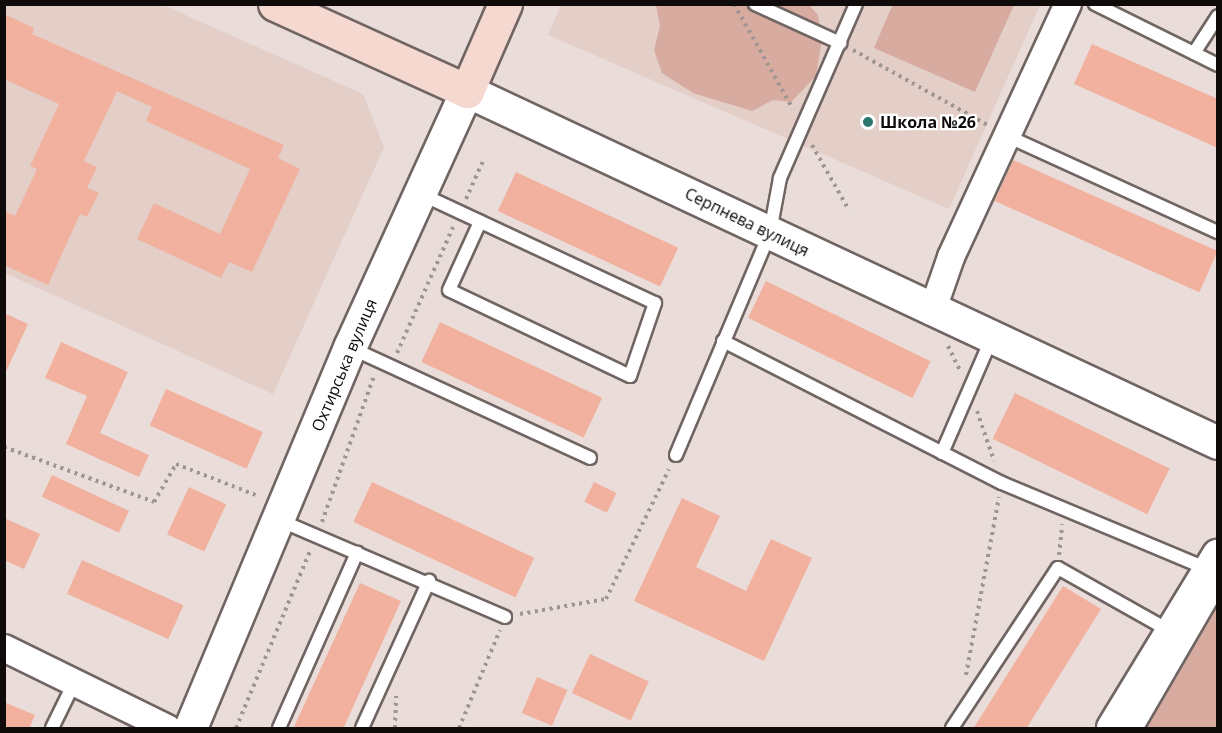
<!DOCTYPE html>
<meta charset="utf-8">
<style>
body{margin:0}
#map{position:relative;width:1222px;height:733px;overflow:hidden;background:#eadcd9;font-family:"Open Sans",sans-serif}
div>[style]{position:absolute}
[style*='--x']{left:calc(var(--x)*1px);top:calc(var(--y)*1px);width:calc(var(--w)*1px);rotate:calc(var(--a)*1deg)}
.built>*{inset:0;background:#e3cec8}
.green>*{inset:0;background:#d7ab9f}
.building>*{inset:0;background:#f1b19e;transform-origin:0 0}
.path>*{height:4px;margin-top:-2px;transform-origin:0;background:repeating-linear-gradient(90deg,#9f9592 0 3px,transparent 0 7.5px)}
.roads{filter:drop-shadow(2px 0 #706562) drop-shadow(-2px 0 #706562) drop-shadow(0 2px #706562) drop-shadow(0 -2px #706562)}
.service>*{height:12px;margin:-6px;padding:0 6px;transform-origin:6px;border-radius:6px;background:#fff}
.minor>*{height:26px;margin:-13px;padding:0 13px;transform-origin:13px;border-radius:13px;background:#fff}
.tertiary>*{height:32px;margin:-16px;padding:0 16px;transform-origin:16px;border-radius:16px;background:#fff}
.secondary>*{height:33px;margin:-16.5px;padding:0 16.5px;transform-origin:16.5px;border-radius:16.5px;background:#f5d8cf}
.dots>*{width:16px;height:16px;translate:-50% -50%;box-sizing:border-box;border:3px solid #fff;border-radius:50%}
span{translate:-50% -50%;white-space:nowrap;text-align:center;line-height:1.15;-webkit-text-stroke:4.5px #fff;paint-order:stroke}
.poi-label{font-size:16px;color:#0f0b0a;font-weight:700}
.left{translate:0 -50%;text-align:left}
.street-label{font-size:16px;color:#0f0b0a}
.frame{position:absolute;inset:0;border:6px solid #0f0b0a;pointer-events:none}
</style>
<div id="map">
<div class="built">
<div style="clip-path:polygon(5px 5px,163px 5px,363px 94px,384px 147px,273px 394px,5px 273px)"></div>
<div style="clip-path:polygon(561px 5px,1040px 5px,949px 209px,548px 35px)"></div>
</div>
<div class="green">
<div style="clip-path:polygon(893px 4px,1014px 4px,1014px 5px,975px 92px,874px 48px)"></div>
<div style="clip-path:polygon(656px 5px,809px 5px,818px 15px,822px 39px,816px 76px,791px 102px,773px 100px,752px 111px,693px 93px,662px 73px,654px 50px,660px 26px)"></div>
<div style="clip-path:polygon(1217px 608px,1217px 728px,1147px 728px)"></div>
</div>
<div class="building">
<div style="clip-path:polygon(4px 14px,34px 28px,32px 34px,284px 145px,278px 158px,300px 169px,252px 272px,229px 262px,221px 278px,137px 239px,154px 203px,220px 234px,250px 169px,146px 121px,152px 107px,117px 91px,84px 161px,97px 167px,87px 188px,99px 193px,87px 217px,80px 214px,48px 285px,4px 265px,4px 211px,15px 216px,37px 169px,30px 166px,59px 104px,4px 79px)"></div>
<div style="clip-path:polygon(1092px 44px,1218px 99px,1218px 148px,1074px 84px)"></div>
<div style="left:1013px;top:160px;width:224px;height:45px;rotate:24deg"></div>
<div style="left:516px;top:172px;width:179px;height:43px;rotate:25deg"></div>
<div style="left:766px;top:281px;width:183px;height:41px;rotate:26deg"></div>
<div style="clip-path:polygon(4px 313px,28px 324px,4px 376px)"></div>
<div style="left:440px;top:322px;width:179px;height:44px;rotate:25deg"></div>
<div style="clip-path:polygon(61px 342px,128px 372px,100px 433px,149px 455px,139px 477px,66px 444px,87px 396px,45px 378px)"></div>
<div style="left:166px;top:389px;width:106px;height:40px;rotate:24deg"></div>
<div style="left:1015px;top:393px;width:172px;height:51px;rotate:26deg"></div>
<div style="left:52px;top:475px;width:85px;height:24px;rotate:25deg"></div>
<div style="left:372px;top:482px;width:179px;height:44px;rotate:25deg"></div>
<div style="left:594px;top:482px;width:25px;height:22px;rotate:26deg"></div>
<div style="left:189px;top:487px;width:41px;height:52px;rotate:25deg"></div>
<div style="clip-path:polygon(682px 498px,720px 516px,696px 567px,746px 591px,771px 539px,812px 558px,764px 661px,634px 601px)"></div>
<div style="clip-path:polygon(4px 518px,40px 534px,24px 569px,4px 560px)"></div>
<div style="left:82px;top:560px;width:111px;height:37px;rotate:24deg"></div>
<div style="clip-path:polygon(360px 583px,401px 601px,343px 729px,293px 729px)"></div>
<div style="clip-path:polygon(1063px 586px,1101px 609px,1026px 729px,973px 729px)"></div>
<div style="left:590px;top:654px;width:65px;height:43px;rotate:25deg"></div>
<div style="left:537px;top:677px;width:33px;height:39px;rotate:23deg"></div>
<div style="clip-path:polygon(4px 702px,35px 715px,29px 729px,4px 729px)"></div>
</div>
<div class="path">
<div style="--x:734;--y:4;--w:120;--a:60.7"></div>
<div style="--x:853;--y:50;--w:154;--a:29.1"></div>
<div style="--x:812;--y:145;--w:75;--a:60.4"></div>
<div style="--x:466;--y:199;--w:42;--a:-65.9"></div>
<div style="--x:948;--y:346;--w:28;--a:64"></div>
<div style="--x:397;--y:353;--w:140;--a:-66"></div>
<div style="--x:977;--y:411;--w:53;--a:71.2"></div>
<div style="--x:4;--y:447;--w:160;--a:20.1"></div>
<div style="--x:154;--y:502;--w:44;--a:-59.9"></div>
<div style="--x:176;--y:464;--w:88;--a:21.3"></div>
<div style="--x:322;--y:522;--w:155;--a:-70.4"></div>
<div style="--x:1059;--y:555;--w:31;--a:-84"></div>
<div style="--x:520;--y:614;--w:87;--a:-9.9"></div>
<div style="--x:606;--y:599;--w:144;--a:-64.1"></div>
<div style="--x:966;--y:675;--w:181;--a:-79.5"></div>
<div style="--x:236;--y:728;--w:192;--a:-67.3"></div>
<div style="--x:395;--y:728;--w:32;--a:-88"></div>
<div style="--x:459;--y:728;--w:106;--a:-67.3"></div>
</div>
<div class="roads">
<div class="service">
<div style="--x:755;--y:4;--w:94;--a:24.6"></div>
<div style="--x:1095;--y:4;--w:137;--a:26.4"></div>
<div style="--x:1194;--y:53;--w:44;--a:-57"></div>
<div style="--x:1007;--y:136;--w:232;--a:24.5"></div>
<div style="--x:421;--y:194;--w:258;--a:25"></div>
<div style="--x:655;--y:303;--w:77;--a:108.9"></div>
<div style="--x:630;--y:376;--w:200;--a:-154.6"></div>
<div style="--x:449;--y:290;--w:75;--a:-65.5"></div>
<div style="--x:723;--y:341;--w:313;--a:27"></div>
<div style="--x:1002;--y:483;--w:223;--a:22.7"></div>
<div style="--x:351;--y:348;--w:263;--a:24.7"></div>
<div style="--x:942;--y:453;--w:123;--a:-66.6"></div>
<div style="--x:676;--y:455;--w:242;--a:-67.1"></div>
<div style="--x:770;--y:232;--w:55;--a:-79.5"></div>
<div style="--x:780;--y:178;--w:190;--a:-66.4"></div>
<div style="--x:279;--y:520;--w:246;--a:23.2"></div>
<div style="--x:52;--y:728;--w:50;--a:-63.9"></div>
<div style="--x:279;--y:728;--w:192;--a:-66"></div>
<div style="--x:362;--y:728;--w:162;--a:-65.5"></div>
<div style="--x:952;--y:728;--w:192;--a:-56.5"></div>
<div style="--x:1058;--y:568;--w:129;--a:29.4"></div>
<div style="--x:1137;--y:728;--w:161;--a:-59.8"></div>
</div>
<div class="minor">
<div style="--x:932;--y:312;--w:58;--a:-70.9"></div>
<div style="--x:951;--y:257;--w:279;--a:-65.2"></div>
<div style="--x:4;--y:648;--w:182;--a:26.1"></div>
</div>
<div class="tertiary">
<div style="--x:191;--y:728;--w:412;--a:-67.3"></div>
<div style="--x:350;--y:348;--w:282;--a:-65.5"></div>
<div style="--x:467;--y:91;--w:829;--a:25.11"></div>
<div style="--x:1113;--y:728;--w:202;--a:-58.6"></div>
</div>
<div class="secondary">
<div style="--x:275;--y:4;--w:211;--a:24.4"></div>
<div style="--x:467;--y:91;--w:95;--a:-66.4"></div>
</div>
</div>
<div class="dots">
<div style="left:868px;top:122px;background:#2d756e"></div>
</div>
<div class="poi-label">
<span class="left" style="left:880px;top:122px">Школа №26</span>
</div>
<div class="street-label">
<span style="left:747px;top:222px;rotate:26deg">Серпнева вулиця</span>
<span style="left:344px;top:365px;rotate:-67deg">Охтирська вулиця</span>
</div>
<div class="frame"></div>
</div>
